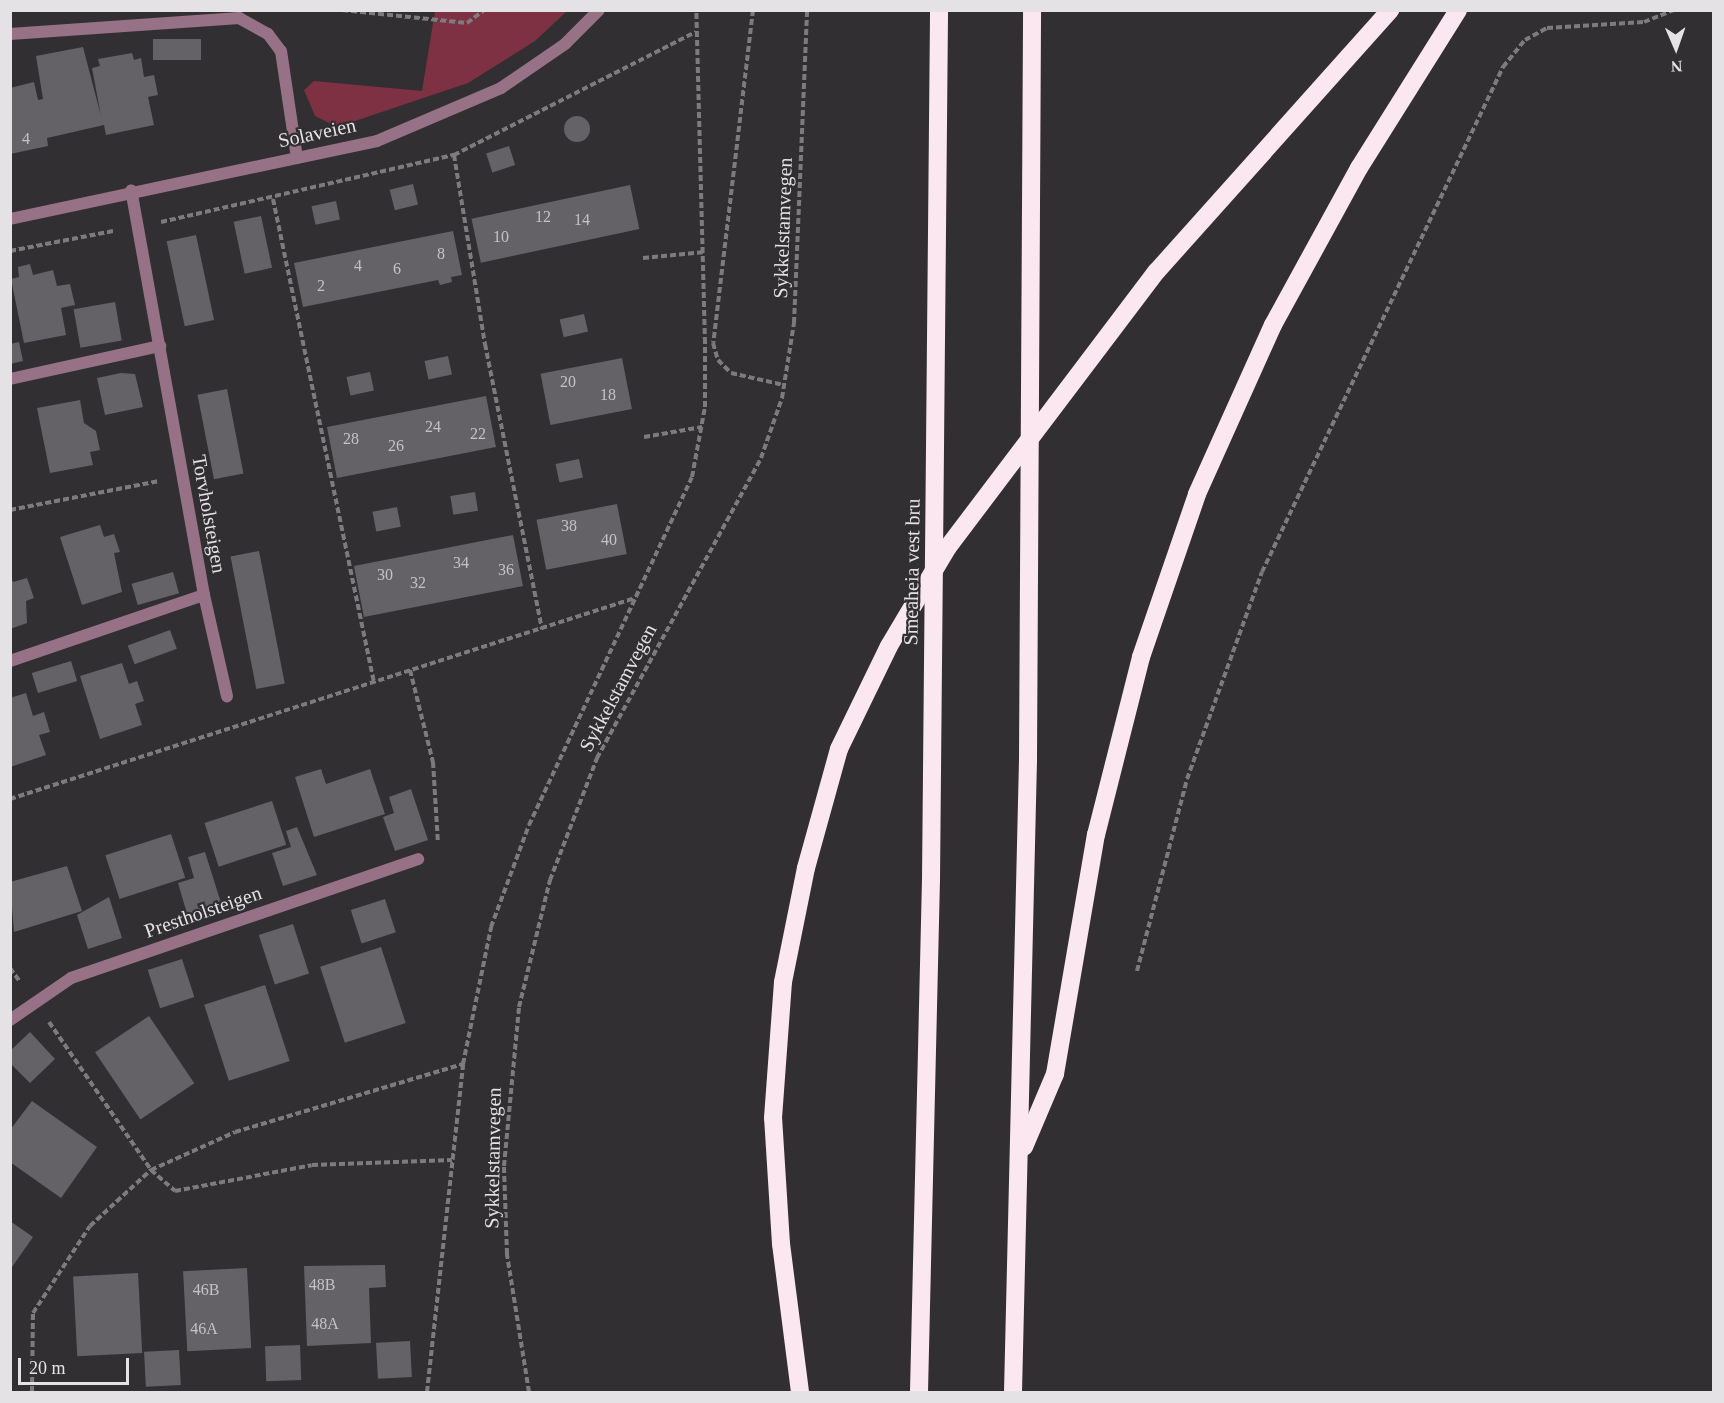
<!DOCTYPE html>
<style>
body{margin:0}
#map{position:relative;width:1724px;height:1403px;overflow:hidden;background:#322f32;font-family:Georgia,serif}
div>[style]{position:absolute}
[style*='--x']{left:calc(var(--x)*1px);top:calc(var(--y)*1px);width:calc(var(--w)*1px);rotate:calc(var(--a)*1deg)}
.green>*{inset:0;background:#7d3143}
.building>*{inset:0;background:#646267;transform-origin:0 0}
.round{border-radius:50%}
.path>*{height:4px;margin-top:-2px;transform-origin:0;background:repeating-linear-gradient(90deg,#7e7b7e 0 6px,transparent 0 9px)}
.service>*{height:12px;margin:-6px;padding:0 6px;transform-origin:6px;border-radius:6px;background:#977286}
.minor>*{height:12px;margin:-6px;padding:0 6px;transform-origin:6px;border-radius:6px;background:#977286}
.motorway>*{height:18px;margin:-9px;padding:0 9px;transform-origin:9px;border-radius:9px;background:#fae7f0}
span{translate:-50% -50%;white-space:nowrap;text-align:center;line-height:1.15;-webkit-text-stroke:4.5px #322f32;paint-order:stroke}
.number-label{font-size:16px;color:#c5c2c6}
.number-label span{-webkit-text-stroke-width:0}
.street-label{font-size:20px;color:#e5e2e5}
.frame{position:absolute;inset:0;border:12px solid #e5e2e5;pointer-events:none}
.north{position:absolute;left:1646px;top:18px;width:60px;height:60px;-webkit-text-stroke:4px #322f32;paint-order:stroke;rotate:178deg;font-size:16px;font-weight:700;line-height:24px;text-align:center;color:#e5e2e5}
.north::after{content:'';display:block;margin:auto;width:21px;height:27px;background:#e5e2e5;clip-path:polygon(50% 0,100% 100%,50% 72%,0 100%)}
.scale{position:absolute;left:18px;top:1358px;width:111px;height:27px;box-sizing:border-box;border:3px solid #e5e2e5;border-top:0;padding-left:8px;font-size:18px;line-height:21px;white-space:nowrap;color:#e5e2e5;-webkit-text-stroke:4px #322f32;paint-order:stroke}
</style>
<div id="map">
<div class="green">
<div style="clip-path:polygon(435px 11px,567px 11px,535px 41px,468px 83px,337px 127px,315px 116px,304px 90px,314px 81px,422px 91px)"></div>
</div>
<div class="building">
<div style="left:201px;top:39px;width:21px;height:48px;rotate:90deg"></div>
<div style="clip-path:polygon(83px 47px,101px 116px,92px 68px,100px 66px,98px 59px,132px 53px,134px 60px,141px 58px,144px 77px,154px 75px,158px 95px,148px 97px,154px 125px,106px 135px,104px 125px,47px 138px,48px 146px,10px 154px,10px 88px,34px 82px,38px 100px,43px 99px,36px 56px)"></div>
<div class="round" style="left:564px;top:116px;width:26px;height:26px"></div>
<div style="left:509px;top:146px;width:20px;height:24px;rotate:72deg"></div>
<div style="left:413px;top:184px;width:21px;height:24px;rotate:76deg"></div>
<div style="left:630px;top:185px;width:45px;height:162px;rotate:78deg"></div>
<div style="left:336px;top:201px;width:19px;height:25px;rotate:78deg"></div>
<div style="left:261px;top:216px;width:53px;height:28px;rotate:78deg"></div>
<div style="clip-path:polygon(453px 231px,462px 275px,451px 277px,452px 282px,440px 285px,438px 280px,303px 307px,294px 263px)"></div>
<div style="left:196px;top:235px;width:87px;height:30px;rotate:78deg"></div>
<div style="clip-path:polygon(30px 264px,33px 275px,53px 270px,57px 286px,70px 284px,75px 305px,61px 308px,66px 335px,24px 343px,11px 279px,19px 277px,18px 267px)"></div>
<div style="left:115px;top:302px;width:39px;height:42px;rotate:80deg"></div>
<div style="left:584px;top:314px;width:18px;height:25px;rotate:77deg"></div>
<div style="clip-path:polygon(19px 342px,23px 361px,10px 364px,10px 344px)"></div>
<div style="left:448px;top:356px;width:19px;height:24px;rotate:78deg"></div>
<div style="left:622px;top:358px;width:52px;height:83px;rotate:79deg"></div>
<div style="left:370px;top:372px;width:19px;height:24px;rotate:78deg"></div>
<div style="clip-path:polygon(121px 373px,135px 374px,143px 407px,105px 415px,97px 378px)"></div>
<div style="left:227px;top:389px;width:86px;height:30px;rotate:79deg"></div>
<div style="left:486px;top:396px;width:52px;height:162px;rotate:79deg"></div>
<div style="clip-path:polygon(80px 400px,84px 423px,96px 431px,100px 450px,90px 452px,93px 465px,50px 473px,37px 408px)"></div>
<div style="left:579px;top:459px;width:19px;height:24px;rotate:78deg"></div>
<div style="left:475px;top:492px;width:19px;height:25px;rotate:81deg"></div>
<div style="left:617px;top:504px;width:51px;height:82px;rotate:79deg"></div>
<div style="left:397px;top:507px;width:20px;height:25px;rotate:79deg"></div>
<div style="clip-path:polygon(100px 525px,104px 537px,114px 534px,120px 552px,114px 553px,122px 592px,82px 605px,60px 537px)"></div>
<div style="left:513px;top:535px;width:52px;height:162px;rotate:79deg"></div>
<div style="left:259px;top:551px;width:135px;height:29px;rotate:79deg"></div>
<div style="left:173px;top:572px;width:22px;height:43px;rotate:74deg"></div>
<div style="clip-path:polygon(10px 575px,13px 582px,27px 578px,34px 598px,26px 601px,27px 623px,10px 629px)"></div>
<div style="left:170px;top:630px;width:20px;height:45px;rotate:70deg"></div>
<div style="left:71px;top:661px;width:21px;height:41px;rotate:73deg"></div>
<div style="clip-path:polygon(122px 663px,129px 684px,137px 681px,144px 701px,135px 704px,142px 725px,100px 739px,80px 676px)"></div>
<div style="clip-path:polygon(26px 693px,33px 716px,44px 712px,50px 732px,39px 735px,46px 755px,10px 767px,10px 698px)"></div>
<div style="clip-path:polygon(321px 769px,326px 784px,370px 769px,385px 814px,314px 837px,295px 777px)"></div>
<div style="clip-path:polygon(411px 789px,428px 840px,395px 851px,383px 817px,394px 813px,389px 797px)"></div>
<div style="left:272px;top:801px;width:46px;height:71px;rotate:72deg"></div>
<div style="clip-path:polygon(297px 827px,317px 875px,283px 886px,272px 853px,291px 847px,286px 831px)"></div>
<div style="left:171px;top:834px;width:46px;height:69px;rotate:72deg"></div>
<div style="clip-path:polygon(205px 852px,222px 906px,188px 917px,178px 883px,194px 878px,188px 857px)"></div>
<div style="clip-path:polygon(67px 866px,82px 911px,14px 932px,10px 882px)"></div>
<div style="clip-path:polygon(109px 897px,122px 938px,88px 949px,77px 915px)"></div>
<div style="left:385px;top:899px;width:35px;height:36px;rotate:72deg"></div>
<div style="left:293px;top:924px;width:52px;height:36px;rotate:72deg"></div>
<div style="left:381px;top:947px;width:80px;height:64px;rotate:72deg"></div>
<div style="left:182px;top:959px;width:40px;height:36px;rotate:72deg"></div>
<div style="left:265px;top:985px;width:80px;height:64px;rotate:72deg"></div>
<div style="left:149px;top:1016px;width:81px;height:65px;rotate:56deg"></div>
<div style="clip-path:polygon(30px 1032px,55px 1059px,30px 1083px,10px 1063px,10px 1051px)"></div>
<div style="clip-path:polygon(32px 1101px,97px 1147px,61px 1198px,10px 1162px,10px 1130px)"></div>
<div style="clip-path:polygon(10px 1221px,33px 1237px,10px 1270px)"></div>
<div style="clip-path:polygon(385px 1265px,386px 1287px,369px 1288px,371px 1343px,307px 1346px,304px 1266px)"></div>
<div style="left:247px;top:1268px;width:80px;height:64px;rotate:87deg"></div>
<div style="left:138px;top:1273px;width:80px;height:65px;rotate:87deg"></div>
<div style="left:410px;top:1341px;width:36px;height:34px;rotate:87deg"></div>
<div style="left:300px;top:1345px;width:35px;height:35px;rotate:88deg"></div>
<div style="left:179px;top:1350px;width:35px;height:35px;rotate:87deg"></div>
</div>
<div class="path">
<div style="--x:342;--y:10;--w:126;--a:5.9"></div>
<div style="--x:467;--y:23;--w:21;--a:-37"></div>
<div style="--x:753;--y:10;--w:335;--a:96.8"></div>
<div style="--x:713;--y:343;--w:18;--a:74"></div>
<div style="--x:718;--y:360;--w:18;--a:45"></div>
<div style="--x:731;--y:373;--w:54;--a:12.8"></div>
<div style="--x:454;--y:155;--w:192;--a:80.7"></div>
<div style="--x:485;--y:344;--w:291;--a:78.7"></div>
<div style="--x:273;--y:199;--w:492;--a:78.2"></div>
<div style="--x:161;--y:222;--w:301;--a:-12.9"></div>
<div style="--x:454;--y:155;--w:271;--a:-27"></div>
<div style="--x:10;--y:251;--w:105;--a:-11"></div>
<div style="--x:643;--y:258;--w:62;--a:-5.5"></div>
<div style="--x:644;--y:437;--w:59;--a:-9.8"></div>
<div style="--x:10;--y:510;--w:152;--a:-11"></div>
<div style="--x:410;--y:670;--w:95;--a:76"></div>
<div style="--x:433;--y:762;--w:81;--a:86.5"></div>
<div style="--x:10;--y:799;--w:657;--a:-17.83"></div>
<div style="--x:10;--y:968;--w:17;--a:54"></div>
<div style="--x:1137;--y:971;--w:198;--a:-75.4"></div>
<div style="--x:1187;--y:779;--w:220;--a:-70.1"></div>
<div style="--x:1262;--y:572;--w:560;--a:-64.49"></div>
<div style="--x:1503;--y:67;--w:35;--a:-51"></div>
<div style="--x:1525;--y:40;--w:25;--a:-29"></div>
<div style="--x:1547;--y:28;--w:97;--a:-3.5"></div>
<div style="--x:1644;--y:22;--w:31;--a:-22"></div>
<div style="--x:49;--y:1022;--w:180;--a:55.4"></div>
<div style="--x:151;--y:1170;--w:32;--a:41"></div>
<div style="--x:175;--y:1191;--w:139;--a:-10.7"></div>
<div style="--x:312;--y:1165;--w:140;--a:-2"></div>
<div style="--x:32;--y:1392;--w:79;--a:-89.3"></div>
<div style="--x:33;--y:1313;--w:104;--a:-56.8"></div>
<div style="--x:90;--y:1226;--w:83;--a:-42.6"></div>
<div style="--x:151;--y:1170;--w:92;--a:-24.3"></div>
<div style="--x:235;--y:1132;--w:238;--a:-16.6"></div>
<div style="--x:427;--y:1392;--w:330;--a:-83.7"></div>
<div style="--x:463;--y:1064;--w:140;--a:-78.4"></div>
<div style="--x:491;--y:927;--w:109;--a:-69.6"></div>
<div style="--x:529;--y:825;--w:384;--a:-64.9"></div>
<div style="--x:692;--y:477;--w:71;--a:-79.5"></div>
<div style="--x:705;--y:407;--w:64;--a:-90"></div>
<div style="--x:705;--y:343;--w:333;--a:-91.5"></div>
<div style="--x:529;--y:1392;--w:140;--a:-99.1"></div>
<div style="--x:507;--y:1254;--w:88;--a:-92"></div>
<div style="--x:504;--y:1166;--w:160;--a:-84.6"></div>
<div style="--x:519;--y:1007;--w:131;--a:-76.3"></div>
<div style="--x:550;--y:880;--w:131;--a:-68.9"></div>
<div style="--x:597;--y:758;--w:342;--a:-61.3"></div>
<div style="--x:761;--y:458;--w:64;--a:-70.7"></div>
<div style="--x:782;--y:398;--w:76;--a:-80.9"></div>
<div style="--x:794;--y:323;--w:313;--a:-87.6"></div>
</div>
<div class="service">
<div style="--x:204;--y:595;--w:104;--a:77.2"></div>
</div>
<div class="minor">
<div style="--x:10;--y:34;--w:230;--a:-4"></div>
<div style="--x:239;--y:18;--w:33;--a:29"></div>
<div style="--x:268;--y:34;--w:21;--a:53"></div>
<div style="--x:281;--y:51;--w:108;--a:81.5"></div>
<div style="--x:10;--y:219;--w:375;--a:-12"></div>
<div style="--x:377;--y:141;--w:135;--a:-23.1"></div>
<div style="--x:501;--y:88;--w:78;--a:-34.5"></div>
<div style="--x:565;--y:44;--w:48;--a:-45"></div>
<div style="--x:10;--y:379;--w:154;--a:-12.4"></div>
<div style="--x:10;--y:661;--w:205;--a:-18.8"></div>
<div style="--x:204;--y:595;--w:411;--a:-100.2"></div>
<div style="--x:10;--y:1020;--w:74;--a:-34.5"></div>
<div style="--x:71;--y:978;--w:367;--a:-18.9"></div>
</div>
<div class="motorway">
<div style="--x:1024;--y:1147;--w:79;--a:-67"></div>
<div style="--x:1055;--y:1074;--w:242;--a:-80.3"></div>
<div style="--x:1096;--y:835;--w:184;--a:-75.8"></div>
<div style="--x:1141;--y:657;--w:172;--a:-71"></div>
<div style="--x:1197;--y:494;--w:185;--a:-65.8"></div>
<div style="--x:1273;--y:325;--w:179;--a:-61.3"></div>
<div style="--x:1359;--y:168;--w:186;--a:-57.9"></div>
<div style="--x:800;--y:1392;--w:149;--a:-97.3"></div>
<div style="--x:781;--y:1244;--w:126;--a:-93.6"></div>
<div style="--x:773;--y:1118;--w:136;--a:-85.8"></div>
<div style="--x:783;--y:982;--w:116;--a:-78.6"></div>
<div style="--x:806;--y:868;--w:123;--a:-74.5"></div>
<div style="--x:839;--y:749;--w:114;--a:-64.1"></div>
<div style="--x:889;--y:646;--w:115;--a:-59.2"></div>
<div style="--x:948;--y:547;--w:346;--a:-52.9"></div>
<div style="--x:1157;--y:271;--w:350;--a:-48.2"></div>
<div style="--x:919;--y:1392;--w:512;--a:-88.66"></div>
<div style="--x:931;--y:880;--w:870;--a:-89.47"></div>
<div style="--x:1013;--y:1392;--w:631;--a:-88.64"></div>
<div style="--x:1028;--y:761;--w:751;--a:-89.69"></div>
</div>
<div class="number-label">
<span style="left:26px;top:139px">4</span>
<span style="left:543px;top:217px">12</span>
<span style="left:582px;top:220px">14</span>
<span style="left:501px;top:237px">10</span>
<span style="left:441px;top:254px">8</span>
<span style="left:358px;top:266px">4</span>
<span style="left:397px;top:269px">6</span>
<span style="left:321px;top:286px">2</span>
<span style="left:568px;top:382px">20</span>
<span style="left:608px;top:395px">18</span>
<span style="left:433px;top:427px">24</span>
<span style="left:478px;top:434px">22</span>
<span style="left:351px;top:439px">28</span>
<span style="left:396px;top:446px">26</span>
<span style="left:569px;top:526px">38</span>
<span style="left:609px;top:540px">40</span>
<span style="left:461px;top:563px">34</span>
<span style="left:506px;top:570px">36</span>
<span style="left:385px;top:575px">30</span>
<span style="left:418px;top:583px">32</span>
<span style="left:322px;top:1285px">48B</span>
<span style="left:206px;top:1290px">46B</span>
<span style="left:325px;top:1324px">48A</span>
<span style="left:204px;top:1329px">46A</span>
</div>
<div class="street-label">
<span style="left:317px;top:133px;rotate:-12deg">Solaveien</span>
<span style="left:783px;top:228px;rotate:-88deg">Sykkelstamvegen</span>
<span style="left:209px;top:514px;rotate:80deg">Torvholsteigen</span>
<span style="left:912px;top:572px;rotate:-89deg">Smeaheia vest bru</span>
<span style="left:618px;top:688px;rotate:-62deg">Sykkelstamvegen</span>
<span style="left:203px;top:912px;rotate:-19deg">Prestholsteigen</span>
<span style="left:493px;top:1158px;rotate:-89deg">Sykkelstamvegen</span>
</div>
<div class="frame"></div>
<div class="north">N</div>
<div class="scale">20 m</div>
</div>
